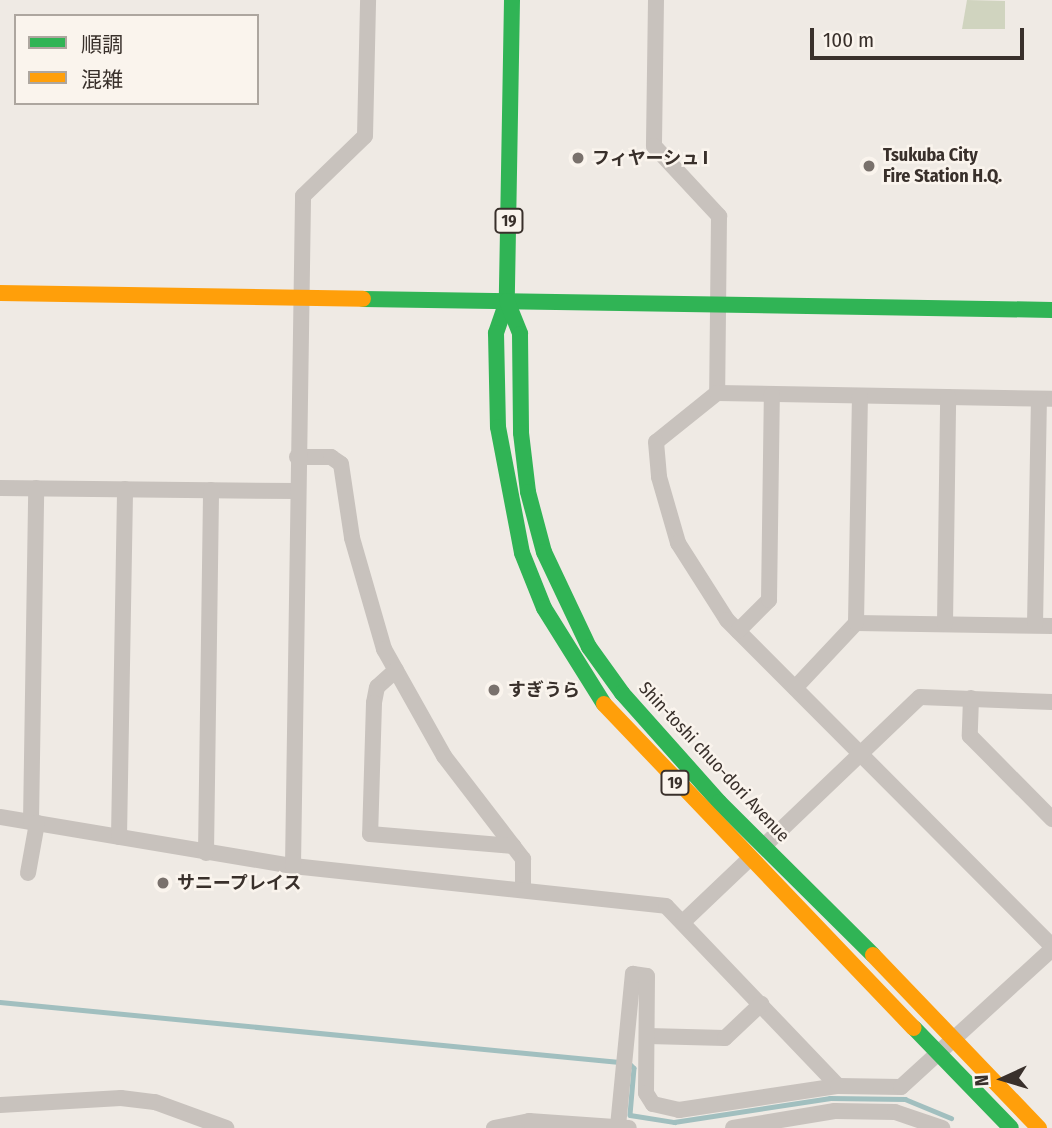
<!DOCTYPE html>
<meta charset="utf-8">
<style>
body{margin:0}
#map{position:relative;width:1052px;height:1128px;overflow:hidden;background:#efeae4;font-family:"Fira Sans Condensed","Noto Sans JP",sans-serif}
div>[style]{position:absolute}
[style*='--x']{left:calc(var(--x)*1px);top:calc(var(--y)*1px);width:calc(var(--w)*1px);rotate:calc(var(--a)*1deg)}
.green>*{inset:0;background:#d0d4bf}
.stream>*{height:4.5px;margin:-2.25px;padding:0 2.25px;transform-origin:2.25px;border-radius:2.25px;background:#a1bfbf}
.street>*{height:16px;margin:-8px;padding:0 8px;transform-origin:8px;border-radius:8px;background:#c8c2bd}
.fast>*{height:16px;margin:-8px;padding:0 8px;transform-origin:8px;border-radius:8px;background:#30b455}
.slow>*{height:16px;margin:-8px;padding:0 8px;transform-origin:8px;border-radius:8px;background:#ff9f0a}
.dots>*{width:19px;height:19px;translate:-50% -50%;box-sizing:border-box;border:4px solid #faf4ed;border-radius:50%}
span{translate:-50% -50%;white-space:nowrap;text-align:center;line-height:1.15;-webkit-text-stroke:5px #faf4ed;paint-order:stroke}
.shield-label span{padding:2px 5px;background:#faf4ed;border:2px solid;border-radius:5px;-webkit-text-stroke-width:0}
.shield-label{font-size:16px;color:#39302b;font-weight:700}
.poi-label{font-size:18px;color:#39302b;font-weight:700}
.left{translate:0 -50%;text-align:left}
.street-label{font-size:18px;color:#39302b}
.legend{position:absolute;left:14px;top:14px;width:245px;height:91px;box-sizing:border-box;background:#faf4ed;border:2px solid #ada69f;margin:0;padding:9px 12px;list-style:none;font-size:21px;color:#39302b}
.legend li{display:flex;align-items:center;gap:14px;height:35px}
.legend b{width:35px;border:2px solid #ada69f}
.north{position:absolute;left:968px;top:1044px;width:70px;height:70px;-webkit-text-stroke:5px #faf4ed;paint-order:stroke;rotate:266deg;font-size:19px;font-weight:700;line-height:28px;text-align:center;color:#39302b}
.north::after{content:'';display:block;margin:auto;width:24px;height:32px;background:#39302b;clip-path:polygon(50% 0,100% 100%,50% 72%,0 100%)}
.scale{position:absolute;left:810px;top:28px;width:214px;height:32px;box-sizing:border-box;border:4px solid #39302b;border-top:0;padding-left:9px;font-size:21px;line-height:24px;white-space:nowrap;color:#39302b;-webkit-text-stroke:5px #faf4ed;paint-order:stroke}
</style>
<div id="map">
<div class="green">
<div style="clip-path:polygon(967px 0,1005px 1px,1005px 29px,962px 29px)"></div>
</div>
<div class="stream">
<div style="--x:0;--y:1002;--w:622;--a:5.54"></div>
<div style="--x:628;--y:1062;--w:8;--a:45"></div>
<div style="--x:634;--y:1068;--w:47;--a:94.9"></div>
<div style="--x:630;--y:1115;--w:45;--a:9"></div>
<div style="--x:674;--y:1122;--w:158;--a:-8.7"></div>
<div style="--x:830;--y:1098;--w:75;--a:0.8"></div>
<div style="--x:905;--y:1099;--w:50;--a:22.4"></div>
</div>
<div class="street">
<div style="--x:656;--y:0;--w:146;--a:90.8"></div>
<div style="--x:654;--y:146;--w:96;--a:47.1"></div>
<div style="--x:719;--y:216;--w:177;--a:90.6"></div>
<div style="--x:717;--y:393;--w:78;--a:141.2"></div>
<div style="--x:656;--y:442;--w:35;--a:85"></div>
<div style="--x:659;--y:477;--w:69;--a:73.9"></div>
<div style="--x:678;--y:543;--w:91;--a:57.5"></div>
<div style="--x:727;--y:620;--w:460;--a:45.1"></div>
<div style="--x:717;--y:393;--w:335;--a:1"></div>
<div style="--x:297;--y:457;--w:34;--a:0"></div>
<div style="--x:331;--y:457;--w:12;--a:35"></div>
<div style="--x:341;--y:464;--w:75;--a:81.5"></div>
<div style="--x:352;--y:538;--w:116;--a:73.9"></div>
<div style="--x:384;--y:649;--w:123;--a:60.7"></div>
<div style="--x:444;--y:756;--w:130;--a:52.5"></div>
<div style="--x:523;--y:859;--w:31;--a:90"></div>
<div style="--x:0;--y:488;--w:297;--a:0.6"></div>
<div style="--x:856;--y:623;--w:196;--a:0.9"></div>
<div style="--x:945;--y:624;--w:227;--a:-89.2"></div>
<div style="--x:1035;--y:625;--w:226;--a:-89"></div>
<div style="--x:738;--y:631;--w:44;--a:-45"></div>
<div style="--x:769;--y:600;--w:206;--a:-89.2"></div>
<div style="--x:396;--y:670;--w:25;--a:138"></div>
<div style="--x:377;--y:687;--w:16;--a:101"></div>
<div style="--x:374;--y:703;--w:131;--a:91.7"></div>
<div style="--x:370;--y:834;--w:144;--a:4.8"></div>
<div style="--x:795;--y:688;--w:89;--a:-46.8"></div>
<div style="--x:856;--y:623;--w:227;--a:-89"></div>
<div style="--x:971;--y:698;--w:38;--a:92"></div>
<div style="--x:970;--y:736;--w:117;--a:45.3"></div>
<div style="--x:0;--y:817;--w:297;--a:9.5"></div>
<div style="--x:293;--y:866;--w:375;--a:6.1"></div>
<div style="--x:666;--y:906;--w:249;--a:46.3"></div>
<div style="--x:31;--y:822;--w:334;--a:-89.1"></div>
<div style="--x:119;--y:837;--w:348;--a:-89"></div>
<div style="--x:765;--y:845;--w:214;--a:-43.7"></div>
<div style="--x:920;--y:697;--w:132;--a:2.2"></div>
<div style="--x:206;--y:853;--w:363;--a:-89.2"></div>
<div style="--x:293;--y:866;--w:670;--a:-89.14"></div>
<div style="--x:303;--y:196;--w:86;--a:-44.1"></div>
<div style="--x:365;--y:136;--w:136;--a:-88.7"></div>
<div style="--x:28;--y:873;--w:51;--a:-79.8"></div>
<div style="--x:683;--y:922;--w:90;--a:-43.6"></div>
<div style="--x:648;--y:1036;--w:77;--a:1.5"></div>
<div style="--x:725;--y:1038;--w:50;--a:-43.4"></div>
<div style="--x:0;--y:1105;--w:121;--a:-3.3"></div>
<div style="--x:121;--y:1098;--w:34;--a:7"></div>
<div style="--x:155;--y:1102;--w:76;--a:20.1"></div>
<div style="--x:618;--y:1126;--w:153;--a:-84.4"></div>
<div style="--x:633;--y:974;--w:14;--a:8"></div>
<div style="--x:647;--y:976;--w:117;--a:90.5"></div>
<div style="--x:646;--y:1093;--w:13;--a:58"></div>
<div style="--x:653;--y:1104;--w:27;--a:13"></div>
<div style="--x:679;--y:1110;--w:161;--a:-8.6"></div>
<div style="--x:838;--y:1086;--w:63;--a:0.9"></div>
<div style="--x:901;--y:1087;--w:205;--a:-42.4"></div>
<div style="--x:494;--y:1128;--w:36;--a:-11"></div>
<div style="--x:529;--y:1121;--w:100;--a:4"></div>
<div style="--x:733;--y:1128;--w:103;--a:-9.5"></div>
<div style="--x:835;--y:1111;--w:60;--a:1"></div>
<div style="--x:895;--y:1112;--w:50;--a:18.8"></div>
</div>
<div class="fast">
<div style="--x:512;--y:0;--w:301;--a:91"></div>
<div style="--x:507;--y:301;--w:34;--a:109"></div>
<div style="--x:496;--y:333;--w:94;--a:88.8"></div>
<div style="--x:498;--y:427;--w:128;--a:79.2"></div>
<div style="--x:522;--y:553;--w:59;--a:68.2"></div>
<div style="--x:544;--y:608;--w:113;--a:58"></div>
<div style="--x:363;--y:299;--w:689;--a:0.91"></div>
<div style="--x:507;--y:301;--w:35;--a:68"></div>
<div style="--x:520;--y:334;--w:99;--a:89.4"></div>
<div style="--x:521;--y:433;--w:59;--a:83.2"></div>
<div style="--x:528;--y:492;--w:62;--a:75.1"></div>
<div style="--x:544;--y:552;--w:105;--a:64.7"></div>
<div style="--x:589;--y:647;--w:57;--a:54.3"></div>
<div style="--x:622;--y:693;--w:146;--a:48.3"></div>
<div style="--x:719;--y:802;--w:217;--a:44.8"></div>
<div style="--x:914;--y:1028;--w:139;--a:45.9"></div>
</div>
<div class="slow">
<div style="--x:0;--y:293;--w:363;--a:0.9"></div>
<div style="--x:604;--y:704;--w:448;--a:46.3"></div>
<div style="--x:873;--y:955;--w:240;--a:46.2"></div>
</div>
<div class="dots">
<div style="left:578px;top:158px;background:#79716c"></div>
<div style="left:869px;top:166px;background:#79716c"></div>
<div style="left:494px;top:690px;background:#79716c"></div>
<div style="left:163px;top:883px;background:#79716c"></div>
</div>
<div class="shield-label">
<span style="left:509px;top:221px">19</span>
<span style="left:675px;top:783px">19</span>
</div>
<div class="poi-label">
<span class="left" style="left:883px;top:166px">Tsukuba City<br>Fire Station H.Q.</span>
<span class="left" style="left:592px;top:158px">フィヤーシュ I</span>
<span class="left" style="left:508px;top:690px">すぎうら</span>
<span class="left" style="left:177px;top:883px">サニープレイス</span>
</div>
<div class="street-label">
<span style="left:714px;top:762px;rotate:47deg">Shin-toshi chuo-dori Avenue</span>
</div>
<ul class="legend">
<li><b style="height:9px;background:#30b455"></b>順調</li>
<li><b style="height:9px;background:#ff9f0a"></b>混雑</li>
</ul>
<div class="north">N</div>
<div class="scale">100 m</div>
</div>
